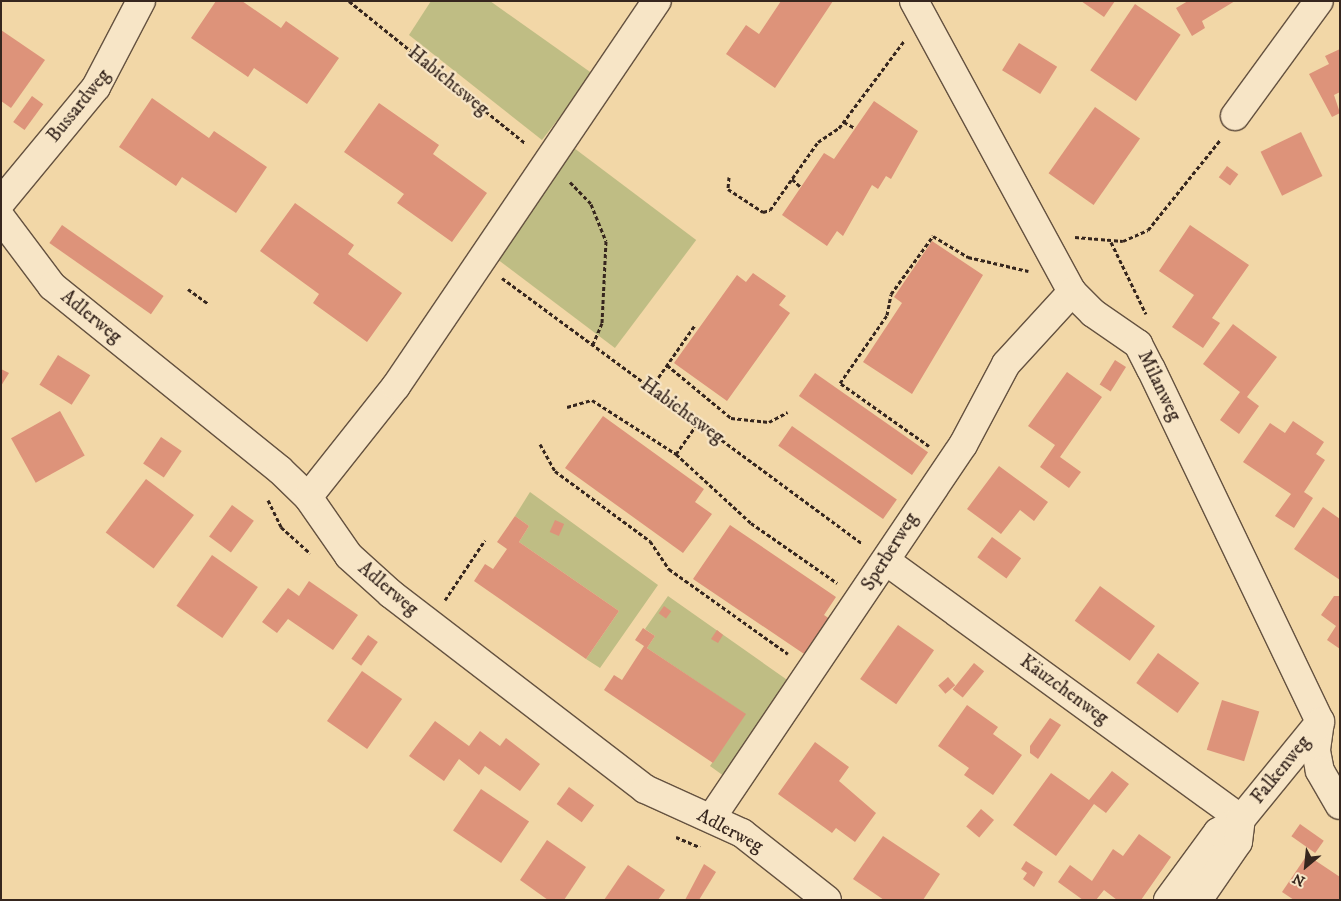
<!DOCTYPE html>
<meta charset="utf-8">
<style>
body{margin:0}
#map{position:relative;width:1341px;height:901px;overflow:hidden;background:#f2d7a7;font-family:"IM FELL DW Pica",serif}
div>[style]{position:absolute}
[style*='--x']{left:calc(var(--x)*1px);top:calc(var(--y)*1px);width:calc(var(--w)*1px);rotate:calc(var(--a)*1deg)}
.green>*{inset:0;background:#bfbd84;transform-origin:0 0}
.building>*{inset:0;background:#dd937a;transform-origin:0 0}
.path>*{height:3px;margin-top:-1.5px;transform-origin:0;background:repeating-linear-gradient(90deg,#36261e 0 4px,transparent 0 6.5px)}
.roads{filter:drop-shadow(1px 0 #655240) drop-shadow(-1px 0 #655240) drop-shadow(0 1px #655240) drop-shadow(0 -1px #655240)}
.street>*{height:28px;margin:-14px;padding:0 14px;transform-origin:14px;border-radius:14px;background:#f7e5c6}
span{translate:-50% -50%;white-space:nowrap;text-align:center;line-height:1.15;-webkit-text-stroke:4.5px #f7e5c6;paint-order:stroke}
.street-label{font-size:19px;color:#36261e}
.frame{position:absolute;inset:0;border:2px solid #36261e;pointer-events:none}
.north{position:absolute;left:1281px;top:841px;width:50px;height:50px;-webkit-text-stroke:4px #f7e5c6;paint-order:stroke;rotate:208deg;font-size:14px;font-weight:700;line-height:20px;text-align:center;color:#36261e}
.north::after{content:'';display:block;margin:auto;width:18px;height:22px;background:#36261e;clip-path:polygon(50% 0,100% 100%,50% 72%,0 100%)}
</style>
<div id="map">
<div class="green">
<div style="clip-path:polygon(431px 1px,490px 1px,593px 74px,542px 140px,409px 35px)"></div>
<div style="left:570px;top:145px;width:158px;height:135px;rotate:37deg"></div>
<div style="clip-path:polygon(530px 492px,658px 585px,600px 668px,586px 659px,619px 611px,519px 542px,529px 526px,515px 516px)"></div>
<div style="clip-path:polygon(668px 596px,793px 684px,728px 779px,710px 766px,745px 714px,647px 648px,655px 636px,645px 629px)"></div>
</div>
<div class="building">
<div style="clip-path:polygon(216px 1px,242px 1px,281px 28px,286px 21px,339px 58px,307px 104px,254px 68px,248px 77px,191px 38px)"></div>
<div style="clip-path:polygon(781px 1px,833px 1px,775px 88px,726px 54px,746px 25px,759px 34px)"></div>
<div style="clip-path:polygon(1081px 1px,1115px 1px,1104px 17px)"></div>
<div style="clip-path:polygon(1188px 1px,1235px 1px,1202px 21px,1205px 28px,1192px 36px,1176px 8px)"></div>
<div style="left:1135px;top:4px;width:55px;height:80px;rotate:34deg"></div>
<div style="clip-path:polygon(1px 30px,45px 60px,11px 108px,1px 101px)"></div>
<div style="left:1019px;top:43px;width:45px;height:32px;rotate:32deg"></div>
<div style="clip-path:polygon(1340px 49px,1340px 92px,1334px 95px,1340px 113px,1332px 117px,1309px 74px,1329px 64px,1325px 56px)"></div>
<div style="left:32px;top:96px;width:14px;height:32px;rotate:36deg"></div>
<div style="clip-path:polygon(152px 98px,209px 138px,214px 131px,267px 167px,236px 213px,182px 177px,176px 186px,119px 147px)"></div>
<div style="clip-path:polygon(874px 101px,918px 131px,891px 179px,886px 176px,878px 189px,872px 185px,843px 236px,837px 231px,827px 246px,782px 215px,824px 153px,834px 159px)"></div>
<div style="clip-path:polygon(379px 103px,439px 145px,433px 154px,487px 193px,452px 242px,397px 203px,404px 194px,344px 152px)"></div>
<div style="left:1095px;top:107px;width:55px;height:81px;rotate:35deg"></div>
<div style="left:1301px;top:132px;width:49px;height:45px;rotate:64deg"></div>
<div style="left:1227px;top:166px;width:14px;height:14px;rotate:36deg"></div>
<div style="clip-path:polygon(295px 203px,354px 245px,348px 254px,402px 293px,367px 342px,313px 303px,319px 294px,260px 251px)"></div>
<div style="left:62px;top:225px;width:124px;height:22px;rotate:35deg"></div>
<div style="clip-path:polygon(1190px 225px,1249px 265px,1212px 318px,1220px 323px,1203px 348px,1172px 327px,1194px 295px,1159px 271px)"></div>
<div style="clip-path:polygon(932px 241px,983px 275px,912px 394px,863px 362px,902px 303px,894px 297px)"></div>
<div style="clip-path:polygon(753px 273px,786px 296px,779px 305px,790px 313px,727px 401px,674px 363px,737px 275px,746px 282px)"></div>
<div style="clip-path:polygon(1233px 324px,1277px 357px,1247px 397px,1259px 406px,1239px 434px,1220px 420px,1240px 392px,1203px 364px)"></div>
<div style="left:58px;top:355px;width:38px;height:35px;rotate:32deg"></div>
<div style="left:1115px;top:360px;width:13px;height:29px;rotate:32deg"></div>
<div style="clip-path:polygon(1px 369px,9px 373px,1px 386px)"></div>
<div style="clip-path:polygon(1067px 372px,1102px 397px,1060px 457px,1081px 472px,1069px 488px,1040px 467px,1055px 445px,1028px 426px)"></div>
<div style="left:815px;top:373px;width:138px;height:28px;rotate:35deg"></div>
<div style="left:60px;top:411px;width:51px;height:56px;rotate:61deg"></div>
<div style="clip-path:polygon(603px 416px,704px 489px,695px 502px,712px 514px,683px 553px,565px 468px)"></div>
<div style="clip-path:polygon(1293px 421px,1324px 442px,1316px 454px,1325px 460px,1304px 492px,1313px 498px,1294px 528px,1275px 516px,1291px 494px,1243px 462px,1270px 423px,1285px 433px)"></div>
<div style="left:792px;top:426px;width:128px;height:24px;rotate:35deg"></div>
<div style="left:161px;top:437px;width:25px;height:32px;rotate:34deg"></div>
<div style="clip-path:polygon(999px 466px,1048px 502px,1034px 521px,1020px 510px,1001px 534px,967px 509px)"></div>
<div style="left:146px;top:479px;width:60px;height:67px;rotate:37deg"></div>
<div style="left:232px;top:505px;width:27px;height:39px;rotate:36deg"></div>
<div style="clip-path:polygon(1323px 507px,1340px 519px,1340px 580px,1294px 549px)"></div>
<div style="clip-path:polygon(515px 516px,529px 526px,519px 542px,619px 611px,586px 659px,474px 581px,485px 564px,493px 569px,507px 549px,497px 542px)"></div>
<div style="left:555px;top:520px;width:10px;height:13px;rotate:24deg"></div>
<div style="clip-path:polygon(730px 525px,836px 597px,824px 615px,837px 624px,813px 660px,693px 579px)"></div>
<div style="left:992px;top:537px;width:36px;height:25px;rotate:36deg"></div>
<div style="left:212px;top:555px;width:56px;height:62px;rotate:35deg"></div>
<div style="clip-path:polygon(309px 581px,358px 615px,333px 650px,288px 619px,277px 633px,262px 622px,288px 588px,299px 596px)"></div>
<div style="left:1100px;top:586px;width:68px;height:43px;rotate:36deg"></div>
<div style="clip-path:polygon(1334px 596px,1340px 596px,1340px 649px,1327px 640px,1336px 626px,1321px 615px)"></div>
<div style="left:664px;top:606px;width:9px;height:9px;rotate:36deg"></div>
<div style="left:898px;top:625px;width:44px;height:66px;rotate:35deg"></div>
<div style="clip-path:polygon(643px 628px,655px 636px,647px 648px,746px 714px,713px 763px,604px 690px,614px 675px,622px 680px,644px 646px,635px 640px)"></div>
<div style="clip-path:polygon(717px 630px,723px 635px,718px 643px,711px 639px)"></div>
<div style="left:368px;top:635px;width:12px;height:29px;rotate:35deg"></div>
<div style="left:1158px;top:653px;width:51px;height:37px;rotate:36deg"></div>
<div style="left:974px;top:663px;width:13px;height:34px;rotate:39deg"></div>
<div style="left:362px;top:671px;width:49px;height:61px;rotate:35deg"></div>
<div style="left:948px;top:677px;width:11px;height:13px;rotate:49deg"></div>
<div style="left:1222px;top:700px;width:39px;height:52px;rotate:17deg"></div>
<div style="clip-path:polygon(967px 705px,998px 727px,993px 734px,1022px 755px,993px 795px,964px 775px,969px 768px,938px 746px)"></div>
<div style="clip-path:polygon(1050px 718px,1061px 725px,1038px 759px,1030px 753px,1030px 746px)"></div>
<div style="clip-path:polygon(435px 721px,469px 746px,480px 731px,500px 746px,506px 738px,540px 764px,520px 791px,485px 766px,479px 775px,459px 759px,444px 781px,409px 756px)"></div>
<div style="clip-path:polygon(815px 742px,849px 767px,839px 781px,876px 813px,855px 842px,836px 828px,832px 833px,778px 794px)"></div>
<div style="clip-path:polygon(1112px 771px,1129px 784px,1106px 813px,1094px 804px,1056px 856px,1013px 825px,1051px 773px,1089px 800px)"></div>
<div style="left:569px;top:787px;width:31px;height:21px;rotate:36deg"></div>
<div style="left:481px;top:789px;width:58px;height:50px;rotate:34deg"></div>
<div style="left:981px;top:809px;width:17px;height:23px;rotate:40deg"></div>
<div style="left:1300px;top:824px;width:29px;height:15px;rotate:35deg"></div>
<div style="clip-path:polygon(1139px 834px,1171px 857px,1141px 900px,1117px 900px,1104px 890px,1096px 900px,1083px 900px,1058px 882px,1070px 865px,1092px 881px,1113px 849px,1123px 856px)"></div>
<div style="clip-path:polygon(883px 836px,940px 874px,923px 900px,884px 900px,853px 879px)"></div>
<div style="clip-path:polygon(547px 840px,586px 867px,564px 900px,548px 900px,520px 880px)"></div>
<div style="clip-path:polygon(1307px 855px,1340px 877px,1340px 900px,1294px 900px,1282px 892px)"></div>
<div style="clip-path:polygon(1026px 861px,1043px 872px,1034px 887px,1023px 879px,1027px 873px,1021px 869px)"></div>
<div style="clip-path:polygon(704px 864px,716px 872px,699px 900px,685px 900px)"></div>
<div style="clip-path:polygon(628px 865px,665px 890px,658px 900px,604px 900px)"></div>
</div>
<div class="path">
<div style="--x:349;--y:1;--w:226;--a:38.9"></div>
<div style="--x:844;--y:122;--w:13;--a:29"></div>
<div style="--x:729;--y:177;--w:12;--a:95"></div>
<div style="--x:728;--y:189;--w:42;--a:33.3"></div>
<div style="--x:763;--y:212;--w:7;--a:-16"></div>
<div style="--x:770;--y:210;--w:83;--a:-54.8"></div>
<div style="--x:818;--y:142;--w:25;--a:-34"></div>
<div style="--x:839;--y:128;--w:109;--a:-53.2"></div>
<div style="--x:792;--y:179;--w:12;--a:42"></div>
<div style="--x:570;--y:182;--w:30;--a:46"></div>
<div style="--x:591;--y:204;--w:40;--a:68"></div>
<div style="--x:606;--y:241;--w:82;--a:92.8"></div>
<div style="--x:602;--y:323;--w:23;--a:113"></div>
<div style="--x:1075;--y:237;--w:48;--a:4.8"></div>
<div style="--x:1123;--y:241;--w:27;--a:-24"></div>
<div style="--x:1148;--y:230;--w:115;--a:-51.3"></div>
<div style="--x:1111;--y:242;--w:80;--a:64.1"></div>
<div style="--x:502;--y:278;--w:448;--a:36.4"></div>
<div style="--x:188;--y:289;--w:24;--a:36"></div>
<div style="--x:667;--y:365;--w:83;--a:39.6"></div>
<div style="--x:731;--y:418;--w:38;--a:6"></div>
<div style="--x:769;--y:422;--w:21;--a:-28"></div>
<div style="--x:651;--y:388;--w:77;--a:-55.1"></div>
<div style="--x:567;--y:407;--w:26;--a:-16"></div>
<div style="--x:592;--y:400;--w:100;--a:32.7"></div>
<div style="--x:676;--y:454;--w:102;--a:42.6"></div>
<div style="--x:751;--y:523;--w:105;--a:34.9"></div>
<div style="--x:540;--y:444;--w:31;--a:61"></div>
<div style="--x:555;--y:471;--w:118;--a:36.4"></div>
<div style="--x:650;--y:541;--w:34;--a:56"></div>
<div style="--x:669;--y:569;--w:146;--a:35.5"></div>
<div style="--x:929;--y:446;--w:109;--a:-144.7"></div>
<div style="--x:840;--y:383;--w:83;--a:-55.3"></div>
<div style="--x:887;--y:315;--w:21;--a:-79"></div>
<div style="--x:891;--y:294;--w:72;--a:-54.1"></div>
<div style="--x:933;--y:236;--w:41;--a:31"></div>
<div style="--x:968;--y:257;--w:62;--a:13.1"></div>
<div style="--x:676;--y:454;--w:39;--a:-55"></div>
<div style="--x:268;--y:500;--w:30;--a:64"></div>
<div style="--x:281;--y:527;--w:39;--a:42"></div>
<div style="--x:445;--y:600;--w:72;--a:-56.3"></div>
<div style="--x:676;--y:837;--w:26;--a:23"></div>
</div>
<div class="roads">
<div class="street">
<div style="--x:914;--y:1;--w:331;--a:61.5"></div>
<div style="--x:1072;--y:292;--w:30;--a:45"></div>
<div style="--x:1093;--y:313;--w:55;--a:34.6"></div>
<div style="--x:1138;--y:344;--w:28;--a:63"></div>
<div style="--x:1151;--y:369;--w:390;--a:64.4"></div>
<div style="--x:1320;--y:721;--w:30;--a:98"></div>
<div style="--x:1316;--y:751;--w:20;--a:79"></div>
<div style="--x:1320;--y:771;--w:39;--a:60"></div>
<div style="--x:1235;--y:116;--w:142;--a:-53.9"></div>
<div style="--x:1;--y:202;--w:149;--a:-50.4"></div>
<div style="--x:96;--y:87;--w:97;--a:-62.4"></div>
<div style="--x:1;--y:218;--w:85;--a:53.1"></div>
<div style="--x:52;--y:286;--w:293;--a:38.9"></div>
<div style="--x:280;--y:470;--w:39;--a:44"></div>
<div style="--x:308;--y:497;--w:72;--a:55.2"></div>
<div style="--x:349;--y:556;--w:57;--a:42.1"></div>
<div style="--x:391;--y:594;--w:320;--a:37.5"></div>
<div style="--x:645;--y:789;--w:107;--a:24.4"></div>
<div style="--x:742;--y:833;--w:108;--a:38.2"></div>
<div style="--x:308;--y:497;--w:142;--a:-51.6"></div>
<div style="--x:396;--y:386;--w:465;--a:-55.9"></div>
<div style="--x:886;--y:561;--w:439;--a:36"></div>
<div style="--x:712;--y:817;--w:449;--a:-56"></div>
<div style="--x:963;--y:445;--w:92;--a:-62"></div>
<div style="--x:1006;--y:364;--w:98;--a:-47.5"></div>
<div style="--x:1168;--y:900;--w:84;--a:-53.7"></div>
<div style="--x:1218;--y:832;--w:26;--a:-29"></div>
<div style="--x:1241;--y:819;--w:125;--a:-50.8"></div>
<div style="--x:1198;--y:900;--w:70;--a:-55.4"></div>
<div style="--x:1238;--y:842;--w:23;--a:-83"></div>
</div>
</div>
<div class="street-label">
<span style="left:448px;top:81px;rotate:39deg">Habichtsweg</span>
<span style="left:79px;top:106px;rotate:-51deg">Bussardweg</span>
<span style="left:91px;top:317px;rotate:39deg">Adlerweg</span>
<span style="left:1159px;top:386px;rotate:64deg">Milanweg</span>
<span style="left:682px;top:411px;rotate:36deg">Habichtsweg</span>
<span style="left:890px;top:552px;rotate:-58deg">Sperberweg</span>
<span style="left:388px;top:589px;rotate:40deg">Adlerweg</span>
<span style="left:1064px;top:690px;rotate:36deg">Käuzchenweg</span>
<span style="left:1281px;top:770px;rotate:-51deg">Falkenweg</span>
<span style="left:730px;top:831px;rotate:28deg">Adlerweg</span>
</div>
<div class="frame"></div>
<div class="north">N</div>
</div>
